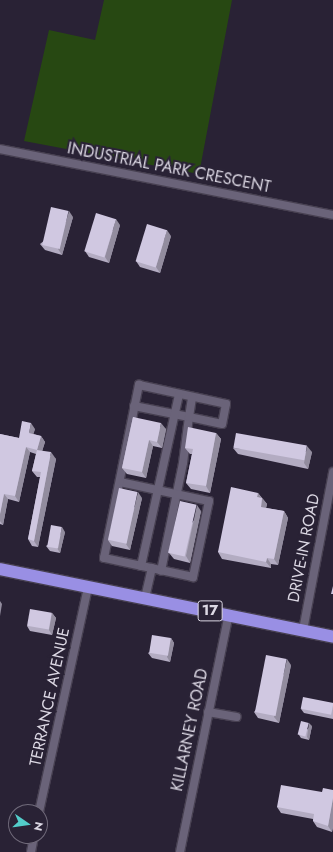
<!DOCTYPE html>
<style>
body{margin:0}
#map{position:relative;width:333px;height:852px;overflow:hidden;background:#292235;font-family:Jost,sans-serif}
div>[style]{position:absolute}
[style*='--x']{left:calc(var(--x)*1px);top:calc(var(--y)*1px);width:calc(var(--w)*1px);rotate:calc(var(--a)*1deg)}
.green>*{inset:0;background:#274812}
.roads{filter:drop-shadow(1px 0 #474051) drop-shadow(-1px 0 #474051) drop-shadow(0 1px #474051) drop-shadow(0 -1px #474051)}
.minor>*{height:8px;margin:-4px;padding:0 4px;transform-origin:4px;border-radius:4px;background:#6a6379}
.highway>*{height:12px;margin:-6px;padding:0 6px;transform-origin:6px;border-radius:6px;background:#998fe4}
.wall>*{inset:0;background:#b3acc2}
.shaded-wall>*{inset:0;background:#928c9e}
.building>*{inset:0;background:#d0c8e1;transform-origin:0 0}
span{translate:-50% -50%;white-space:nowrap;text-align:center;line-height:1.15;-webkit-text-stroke:4px #292235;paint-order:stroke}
.shield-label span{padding:1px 3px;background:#292235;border:1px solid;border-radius:3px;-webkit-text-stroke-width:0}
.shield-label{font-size:15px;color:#dcd8e4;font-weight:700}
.street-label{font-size:16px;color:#dcd8e4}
.north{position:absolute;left:8px;top:804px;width:40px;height:40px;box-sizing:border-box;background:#292235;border:1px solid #716b7b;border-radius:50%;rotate:103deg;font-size:11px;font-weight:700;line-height:16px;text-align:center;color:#dcd8e4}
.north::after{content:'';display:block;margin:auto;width:14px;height:18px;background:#53cdca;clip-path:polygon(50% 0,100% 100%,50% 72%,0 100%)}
</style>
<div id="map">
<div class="green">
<div style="clip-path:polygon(104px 0,232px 0,199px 174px,24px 141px,49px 30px,95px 40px)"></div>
</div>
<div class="roads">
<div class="minor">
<div style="--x:0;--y:149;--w:339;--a:11.2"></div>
<div style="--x:134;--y:406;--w:56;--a:11.3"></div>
<div style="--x:189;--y:417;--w:46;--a:97.4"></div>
<div style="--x:183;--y:463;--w:110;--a:101.5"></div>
<div style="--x:120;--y:482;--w:91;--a:12.1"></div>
<div style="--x:209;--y:501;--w:78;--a:101.9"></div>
<div style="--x:193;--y:577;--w:91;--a:-167.9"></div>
<div style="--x:104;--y:558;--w:177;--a:-78.6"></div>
<div style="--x:139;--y:385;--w:89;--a:12.3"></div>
<div style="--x:226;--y:404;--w:20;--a:101"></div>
<div style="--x:222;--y:424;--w:34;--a:-168"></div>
<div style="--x:189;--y:417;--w:20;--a:-81"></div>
<div style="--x:141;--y:566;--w:176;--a:-77.5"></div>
<div style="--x:145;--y:598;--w:31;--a:-77"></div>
<div style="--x:303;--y:630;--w:161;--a:-79.2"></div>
<div style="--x:208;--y:712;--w:29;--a:10"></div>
<div style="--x:39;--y:812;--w:230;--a:-77.7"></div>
<div style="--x:31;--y:852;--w:16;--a:-79"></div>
<div style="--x:180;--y:852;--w:243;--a:-78.4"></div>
</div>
<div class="highway">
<div style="--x:0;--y:569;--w:340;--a:11.5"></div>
</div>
</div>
<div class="wall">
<div style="clip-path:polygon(73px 217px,62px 255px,45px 250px,40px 244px)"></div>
<div style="clip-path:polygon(120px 225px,109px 263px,89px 257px,85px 251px)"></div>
<div style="clip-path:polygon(171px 236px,160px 273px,140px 267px,136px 261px)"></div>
<div style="clip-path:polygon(133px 417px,166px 429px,162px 448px,153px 446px,146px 478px,127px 474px,122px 468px)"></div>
<div style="clip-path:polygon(35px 429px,33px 434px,41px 436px,45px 442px,42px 451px,56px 459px,38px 547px,32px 546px,28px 539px,40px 477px,37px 477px,32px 471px,36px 454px,30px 452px,19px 502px,8px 499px,3px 525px,0 524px,0 434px,19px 438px)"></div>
<div style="clip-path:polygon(216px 433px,221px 439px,210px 493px,191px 489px,186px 483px,192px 454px,190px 454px,185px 448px)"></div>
<div style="clip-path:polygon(233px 448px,312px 452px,308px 469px,238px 454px)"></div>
<div style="clip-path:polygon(258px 493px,267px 504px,266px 508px,284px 511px,288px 518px,278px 565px,271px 564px,271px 568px,222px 559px,218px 552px)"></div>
<div style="clip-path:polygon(142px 498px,130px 550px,112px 546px,108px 540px)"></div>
<div style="clip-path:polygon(201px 511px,190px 563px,174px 559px,169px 553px)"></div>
<div style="clip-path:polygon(65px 532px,60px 553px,50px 551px,46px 546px)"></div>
<div style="clip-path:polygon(52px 613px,56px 618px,52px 635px,30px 631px,27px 626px)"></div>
<div style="clip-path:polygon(171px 638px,174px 643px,170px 662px,152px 658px,148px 653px)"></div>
<div style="clip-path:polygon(291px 665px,279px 723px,258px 718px,254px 712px)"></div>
<div style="clip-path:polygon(333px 703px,333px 719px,304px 713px,301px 709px)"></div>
<div style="clip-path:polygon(312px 726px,309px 740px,301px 738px,299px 735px)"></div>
<div style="clip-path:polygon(333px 790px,333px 827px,332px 832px,317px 827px,313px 821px,313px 819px,281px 813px,277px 807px,322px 792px)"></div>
</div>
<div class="shaded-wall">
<div style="clip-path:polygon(69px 211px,73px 217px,62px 255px,58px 249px)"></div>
<div style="clip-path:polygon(116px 219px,120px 225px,109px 263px,105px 257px)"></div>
<div style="clip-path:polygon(167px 230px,171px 236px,160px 273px,156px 267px)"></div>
<div style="clip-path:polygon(31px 423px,35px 429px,32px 439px,29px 433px)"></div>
<div style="clip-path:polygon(161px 423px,166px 429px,162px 448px,157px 442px)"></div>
<div style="clip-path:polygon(216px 433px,221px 439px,210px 493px,206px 486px)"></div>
<div style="clip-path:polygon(41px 436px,45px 442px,41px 455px,37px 450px)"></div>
<div style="clip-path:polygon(149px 440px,153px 446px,146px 478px,142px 472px)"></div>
<div style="clip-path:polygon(307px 446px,312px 452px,308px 469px,304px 463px)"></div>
<div style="clip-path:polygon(26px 447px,30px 452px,19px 502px,15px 496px)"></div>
<div style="clip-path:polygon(51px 452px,56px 459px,38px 547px,34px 541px)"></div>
<div style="clip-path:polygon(138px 492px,142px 498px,130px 550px,126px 544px)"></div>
<div style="clip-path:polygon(258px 493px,262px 499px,257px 497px)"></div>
<div style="clip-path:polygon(4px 494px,8px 499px,3px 525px,0 521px,0 514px)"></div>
<div style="clip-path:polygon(262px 498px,267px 504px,265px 513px,261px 507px)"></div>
<div style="clip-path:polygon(197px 505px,201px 511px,190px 563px,186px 556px)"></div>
<div style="clip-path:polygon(284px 511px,288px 518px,278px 565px,274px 559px)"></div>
<div style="clip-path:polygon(62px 527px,65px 532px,60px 553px,57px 548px)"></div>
<div style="clip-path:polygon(267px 558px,271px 564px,271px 568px,266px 562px)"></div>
<div style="clip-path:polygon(0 601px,2px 604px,0 616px)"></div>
<div style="clip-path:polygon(52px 613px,56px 618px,52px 635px,49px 630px)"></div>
<div style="clip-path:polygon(171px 638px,174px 643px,170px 662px,167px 657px)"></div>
<div style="clip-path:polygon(287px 659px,291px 665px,279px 723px,274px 717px)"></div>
<div style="clip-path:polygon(309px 723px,312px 726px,309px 740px,307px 737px)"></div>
<div style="clip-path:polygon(333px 798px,333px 827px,332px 832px,328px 826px)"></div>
</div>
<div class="building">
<div style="left:51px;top:207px;width:18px;height:39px;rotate:13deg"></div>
<div style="left:96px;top:213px;width:21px;height:40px;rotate:17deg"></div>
<div style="left:147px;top:224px;width:21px;height:39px;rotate:17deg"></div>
<div style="clip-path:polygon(133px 417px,161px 423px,157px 442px,149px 440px,142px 472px,122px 468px)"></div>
<div style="clip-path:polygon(22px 421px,31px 423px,29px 433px,41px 436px,37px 450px,26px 447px,15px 496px,4px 494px,0 514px,0 434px,19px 438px)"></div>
<div style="clip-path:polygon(188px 427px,216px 433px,206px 486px,186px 483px,193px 449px,185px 448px)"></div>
<div style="left:236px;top:433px;width:72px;height:15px;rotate:10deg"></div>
<div style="clip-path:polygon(37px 450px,51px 452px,34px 541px,28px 539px,41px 472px,32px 471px)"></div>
<div style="clip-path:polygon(231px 487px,258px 493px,257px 497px,262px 498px,261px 507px,284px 511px,274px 559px,267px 558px,266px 562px,218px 552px)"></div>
<div style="left:119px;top:488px;width:19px;height:53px;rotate:12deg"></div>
<div style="left:180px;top:501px;width:17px;height:53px;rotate:13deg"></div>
<div style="left:51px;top:525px;width:11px;height:22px;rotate:10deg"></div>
<div style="clip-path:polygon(333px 586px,333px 594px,331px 594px)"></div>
<div style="left:30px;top:609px;width:22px;height:17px;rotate:10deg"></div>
<div style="left:152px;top:635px;width:19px;height:18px;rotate:9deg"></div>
<div style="left:266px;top:655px;width:21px;height:58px;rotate:11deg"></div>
<div style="left:303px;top:697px;width:31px;height:12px;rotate:11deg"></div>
<div style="left:301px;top:721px;width:8px;height:14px;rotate:14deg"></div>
<div style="clip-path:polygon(281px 785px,322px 792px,323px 788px,333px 790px,333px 798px,328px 826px,313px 821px,314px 814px,277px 807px)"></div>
</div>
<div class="shield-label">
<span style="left:210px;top:611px">17</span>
</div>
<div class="street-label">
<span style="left:169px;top:168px;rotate:11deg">INDUSTRIAL PARK CRESCENT</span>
<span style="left:304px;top:548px;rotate:-79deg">DRIVE-IN ROAD</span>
<span style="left:50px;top:697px;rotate:-78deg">TERRANCE AVENUE</span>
<span style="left:190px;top:730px;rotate:-78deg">KILLARNEY ROAD</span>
</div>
<div class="north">N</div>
</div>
